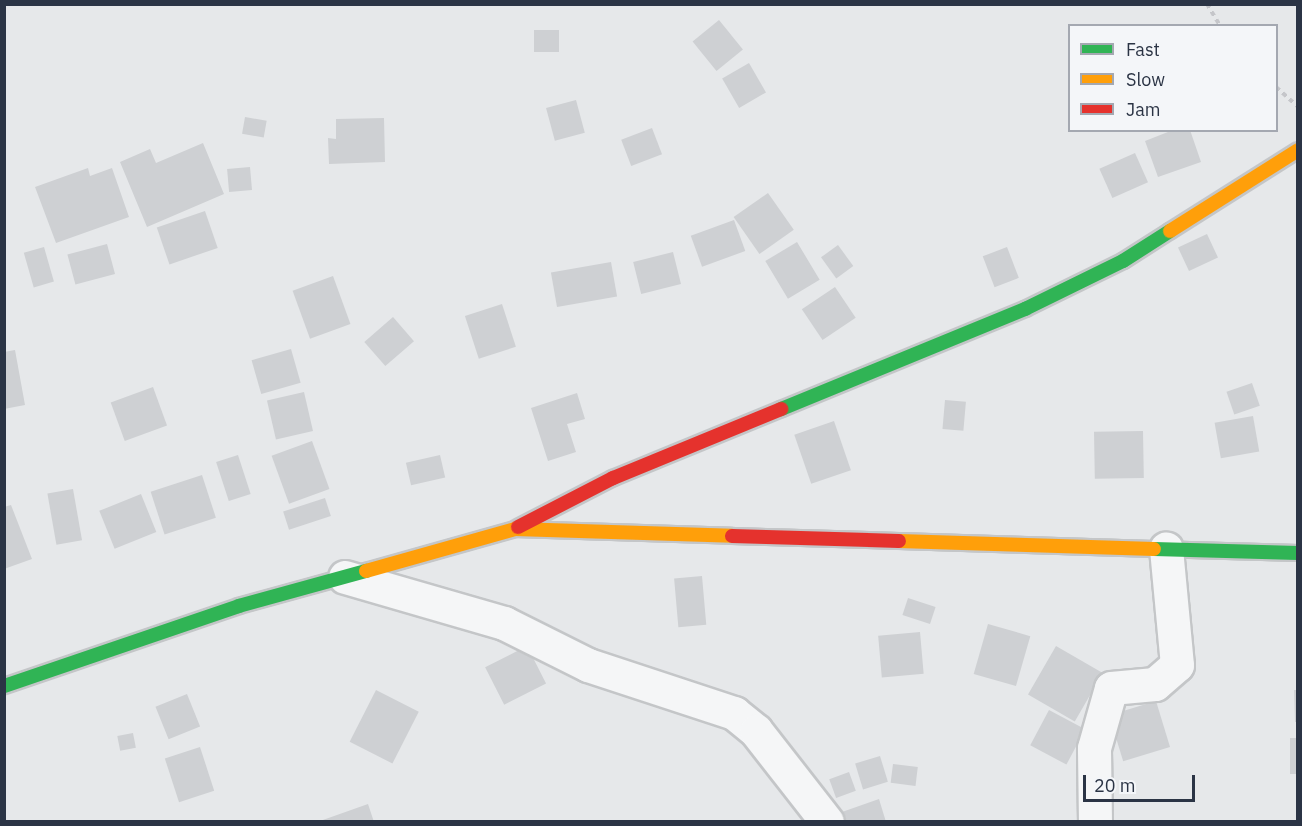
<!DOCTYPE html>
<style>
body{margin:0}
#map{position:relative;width:1302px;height:826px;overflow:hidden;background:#e6e8ea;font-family:"IBM Plex Sans",sans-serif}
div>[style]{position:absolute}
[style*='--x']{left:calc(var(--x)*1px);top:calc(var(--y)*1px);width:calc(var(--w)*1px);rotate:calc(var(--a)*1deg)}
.building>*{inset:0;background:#ced0d3;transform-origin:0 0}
.path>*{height:4px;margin-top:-2px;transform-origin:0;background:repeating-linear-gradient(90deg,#c5c6ca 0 4.5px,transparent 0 9px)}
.roads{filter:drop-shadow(2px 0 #c4c6c8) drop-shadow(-2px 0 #c4c6c8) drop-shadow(0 2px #c4c6c8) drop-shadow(0 -2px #c4c6c8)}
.street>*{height:33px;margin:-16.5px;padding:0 16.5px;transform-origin:16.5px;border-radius:16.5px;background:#f5f6f7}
.fast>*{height:14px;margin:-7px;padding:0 7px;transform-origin:7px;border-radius:7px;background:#30b455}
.slow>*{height:14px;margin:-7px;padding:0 7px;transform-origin:7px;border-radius:7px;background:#ff9f0a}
.jam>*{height:14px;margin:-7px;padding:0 7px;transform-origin:7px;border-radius:7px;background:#e5322d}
span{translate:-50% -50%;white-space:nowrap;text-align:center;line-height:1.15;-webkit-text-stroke:4.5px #f4f6f9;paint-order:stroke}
.frame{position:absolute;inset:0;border:6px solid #2b3445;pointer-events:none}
.legend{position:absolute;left:1068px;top:24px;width:210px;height:108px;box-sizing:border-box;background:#f4f6f9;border:2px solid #a4a8b1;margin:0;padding:8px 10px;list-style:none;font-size:18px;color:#2b3445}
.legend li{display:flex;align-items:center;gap:12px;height:30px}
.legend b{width:30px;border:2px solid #a4a8b1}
.scale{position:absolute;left:1083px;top:775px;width:112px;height:27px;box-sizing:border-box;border:3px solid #2b3445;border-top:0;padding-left:8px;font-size:18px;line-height:21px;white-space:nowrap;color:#2b3445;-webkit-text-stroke:4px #f4f6f9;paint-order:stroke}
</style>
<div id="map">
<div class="building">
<div style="left:719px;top:20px;width:38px;height:34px;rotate:51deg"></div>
<div style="left:559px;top:30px;width:22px;height:25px;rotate:90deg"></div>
<div style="left:749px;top:63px;width:34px;height:31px;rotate:60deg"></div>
<div style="left:576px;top:100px;width:34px;height:31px;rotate:75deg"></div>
<div style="left:245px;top:117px;width:22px;height:17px;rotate:10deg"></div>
<div style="clip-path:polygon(384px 118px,385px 162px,329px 164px,328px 138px,336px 139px,336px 119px)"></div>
<div style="left:652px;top:128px;width:28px;height:33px;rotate:69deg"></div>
<div style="clip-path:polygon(1173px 130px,1190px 130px,1201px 162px,1158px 177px,1145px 141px)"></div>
<div style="clip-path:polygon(203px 143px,224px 194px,147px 227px,120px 162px,150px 149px,156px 163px)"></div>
<div style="left:1135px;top:153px;width:32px;height:39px;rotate:66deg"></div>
<div style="left:250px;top:167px;width:23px;height:23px;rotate:85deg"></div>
<div style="clip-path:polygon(88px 168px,90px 176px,112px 168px,129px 217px,56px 243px,35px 187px)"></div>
<div style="left:768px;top:193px;width:45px;height:42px;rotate:55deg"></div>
<div style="left:205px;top:211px;width:39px;height:51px;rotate:71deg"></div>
<div style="left:734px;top:220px;width:33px;height:46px;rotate:70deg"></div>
<div style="left:1207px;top:234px;width:26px;height:32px;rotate:65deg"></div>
<div style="left:797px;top:242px;width:44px;height:37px;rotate:59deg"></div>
<div style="left:107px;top:244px;width:31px;height:41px;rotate:75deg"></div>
<div style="left:838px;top:245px;width:26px;height:21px;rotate:54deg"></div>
<div style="left:44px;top:247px;width:36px;height:21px;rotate:74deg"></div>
<div style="left:1007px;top:247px;width:33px;height:26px;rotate:69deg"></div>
<div style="left:673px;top:252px;width:33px;height:41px;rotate:76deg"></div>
<div style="left:611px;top:262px;width:35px;height:61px;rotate:80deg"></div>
<div style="left:333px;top:276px;width:51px;height:43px;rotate:70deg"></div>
<div style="left:835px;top:287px;width:37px;height:40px;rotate:56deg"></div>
<div style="left:502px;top:304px;width:45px;height:39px;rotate:72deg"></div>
<div style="left:393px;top:317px;width:32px;height:38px;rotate:49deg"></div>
<div style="left:291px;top:349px;width:35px;height:41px;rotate:74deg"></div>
<div style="clip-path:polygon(15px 350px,25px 405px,4px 409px,4px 352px)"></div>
<div style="left:1252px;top:383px;width:24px;height:27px;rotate:71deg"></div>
<div style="left:153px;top:387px;width:41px;height:45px;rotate:70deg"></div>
<div style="left:304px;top:392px;width:40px;height:38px;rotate:77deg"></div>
<div style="clip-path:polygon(577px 393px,585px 419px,567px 424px,576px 452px,548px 461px,531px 408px)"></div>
<div style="left:945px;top:400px;width:21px;height:29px;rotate:5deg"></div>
<div style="left:1253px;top:416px;width:36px;height:39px;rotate:80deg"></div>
<div style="left:834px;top:421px;width:52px;height:42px;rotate:71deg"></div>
<div style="left:1143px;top:431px;width:47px;height:49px;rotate:89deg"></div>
<div style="left:312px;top:441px;width:51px;height:43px;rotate:70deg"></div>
<div style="left:238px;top:455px;width:41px;height:23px;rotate:72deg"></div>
<div style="left:440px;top:455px;width:23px;height:35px;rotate:77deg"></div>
<div style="left:202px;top:475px;width:45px;height:54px;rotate:72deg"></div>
<div style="left:73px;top:489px;width:52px;height:26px;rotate:80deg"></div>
<div style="left:141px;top:494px;width:41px;height:45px;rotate:68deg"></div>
<div style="left:325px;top:498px;width:19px;height:44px;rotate:72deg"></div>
<div style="clip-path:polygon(11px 505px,32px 559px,4px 569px,4px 507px)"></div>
<div style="left:702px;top:576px;width:49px;height:28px;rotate:85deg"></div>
<div style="left:908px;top:598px;width:29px;height:18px;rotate:18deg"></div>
<div style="left:988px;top:624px;width:44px;height:52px;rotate:16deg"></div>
<div style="left:920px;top:632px;width:42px;height:42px;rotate:85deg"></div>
<div style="left:527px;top:646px;width:42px;height:47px;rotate:63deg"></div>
<div style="left:1056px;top:646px;width:54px;height:56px;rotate:30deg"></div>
<div style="left:376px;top:690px;width:48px;height:58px;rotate:27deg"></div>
<div style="clip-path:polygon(1294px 690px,1298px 690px,1298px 722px,1295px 722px)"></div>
<div style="left:187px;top:694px;width:35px;height:34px;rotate:68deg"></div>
<div style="left:1156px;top:701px;width:48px;height:49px;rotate:73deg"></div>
<div style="left:1049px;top:710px;width:41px;height:40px;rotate:28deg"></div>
<div style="left:133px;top:733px;width:15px;height:16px;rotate:79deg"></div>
<div style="left:1290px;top:738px;width:8px;height:36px"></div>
<div style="left:200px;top:747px;width:46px;height:37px;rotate:72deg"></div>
<div style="left:880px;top:756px;width:27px;height:26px;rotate:73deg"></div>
<div style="left:893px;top:764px;width:25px;height:19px;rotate:7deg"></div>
<div style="left:849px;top:772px;width:20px;height:21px;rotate:70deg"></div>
<div style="clip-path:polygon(879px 799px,886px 822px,845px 822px,842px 812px)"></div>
<div style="clip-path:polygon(368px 804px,374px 822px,320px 822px,320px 821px)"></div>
</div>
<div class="path">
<div style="--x:1207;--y:4;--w:26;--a:59"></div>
<div style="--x:1276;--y:87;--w:30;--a:42"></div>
</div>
<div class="roads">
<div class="street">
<div style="--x:345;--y:577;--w:166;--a:16.1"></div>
<div style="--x:504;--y:623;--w:94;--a:26.6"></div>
<div style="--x:588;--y:665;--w:154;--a:18.2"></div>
<div style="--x:734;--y:713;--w:28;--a:39"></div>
<div style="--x:756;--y:731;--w:115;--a:52"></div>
<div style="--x:1095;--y:822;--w:74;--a:-90.8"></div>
<div style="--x:1094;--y:748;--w:62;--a:-74.2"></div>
<div style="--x:1111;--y:688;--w:44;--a:-5.2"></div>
<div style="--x:1155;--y:684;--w:29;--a:-41"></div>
<div style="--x:1177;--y:665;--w:117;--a:-95.4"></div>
</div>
<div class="fast">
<div style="--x:781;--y:409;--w:264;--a:-22.3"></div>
<div style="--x:1025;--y:309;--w:109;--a:-26.1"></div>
<div style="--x:1123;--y:261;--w:56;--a:-32.6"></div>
<div style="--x:1154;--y:549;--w:144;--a:1.6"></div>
<div style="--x:4;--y:686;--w:248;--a:-18.8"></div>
<div style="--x:239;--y:606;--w:132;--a:-15.4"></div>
</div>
<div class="slow">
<div style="--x:1170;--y:231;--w:151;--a:-32.3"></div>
<div style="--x:899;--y:541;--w:255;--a:1.8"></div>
<div style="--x:366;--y:571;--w:155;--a:-15.7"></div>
<div style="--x:515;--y:529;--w:217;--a:1.8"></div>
</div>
<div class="jam">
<div style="--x:518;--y:527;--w:107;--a:-27.3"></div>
<div style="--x:613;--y:478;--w:182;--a:-22.3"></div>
<div style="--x:732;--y:536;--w:167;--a:1.7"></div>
</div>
</div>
<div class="frame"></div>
<ul class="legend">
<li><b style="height:8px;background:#30b455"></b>Fast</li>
<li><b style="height:8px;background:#ff9f0a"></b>Slow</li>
<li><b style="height:8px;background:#e5322d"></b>Jam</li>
</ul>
<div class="scale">20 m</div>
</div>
